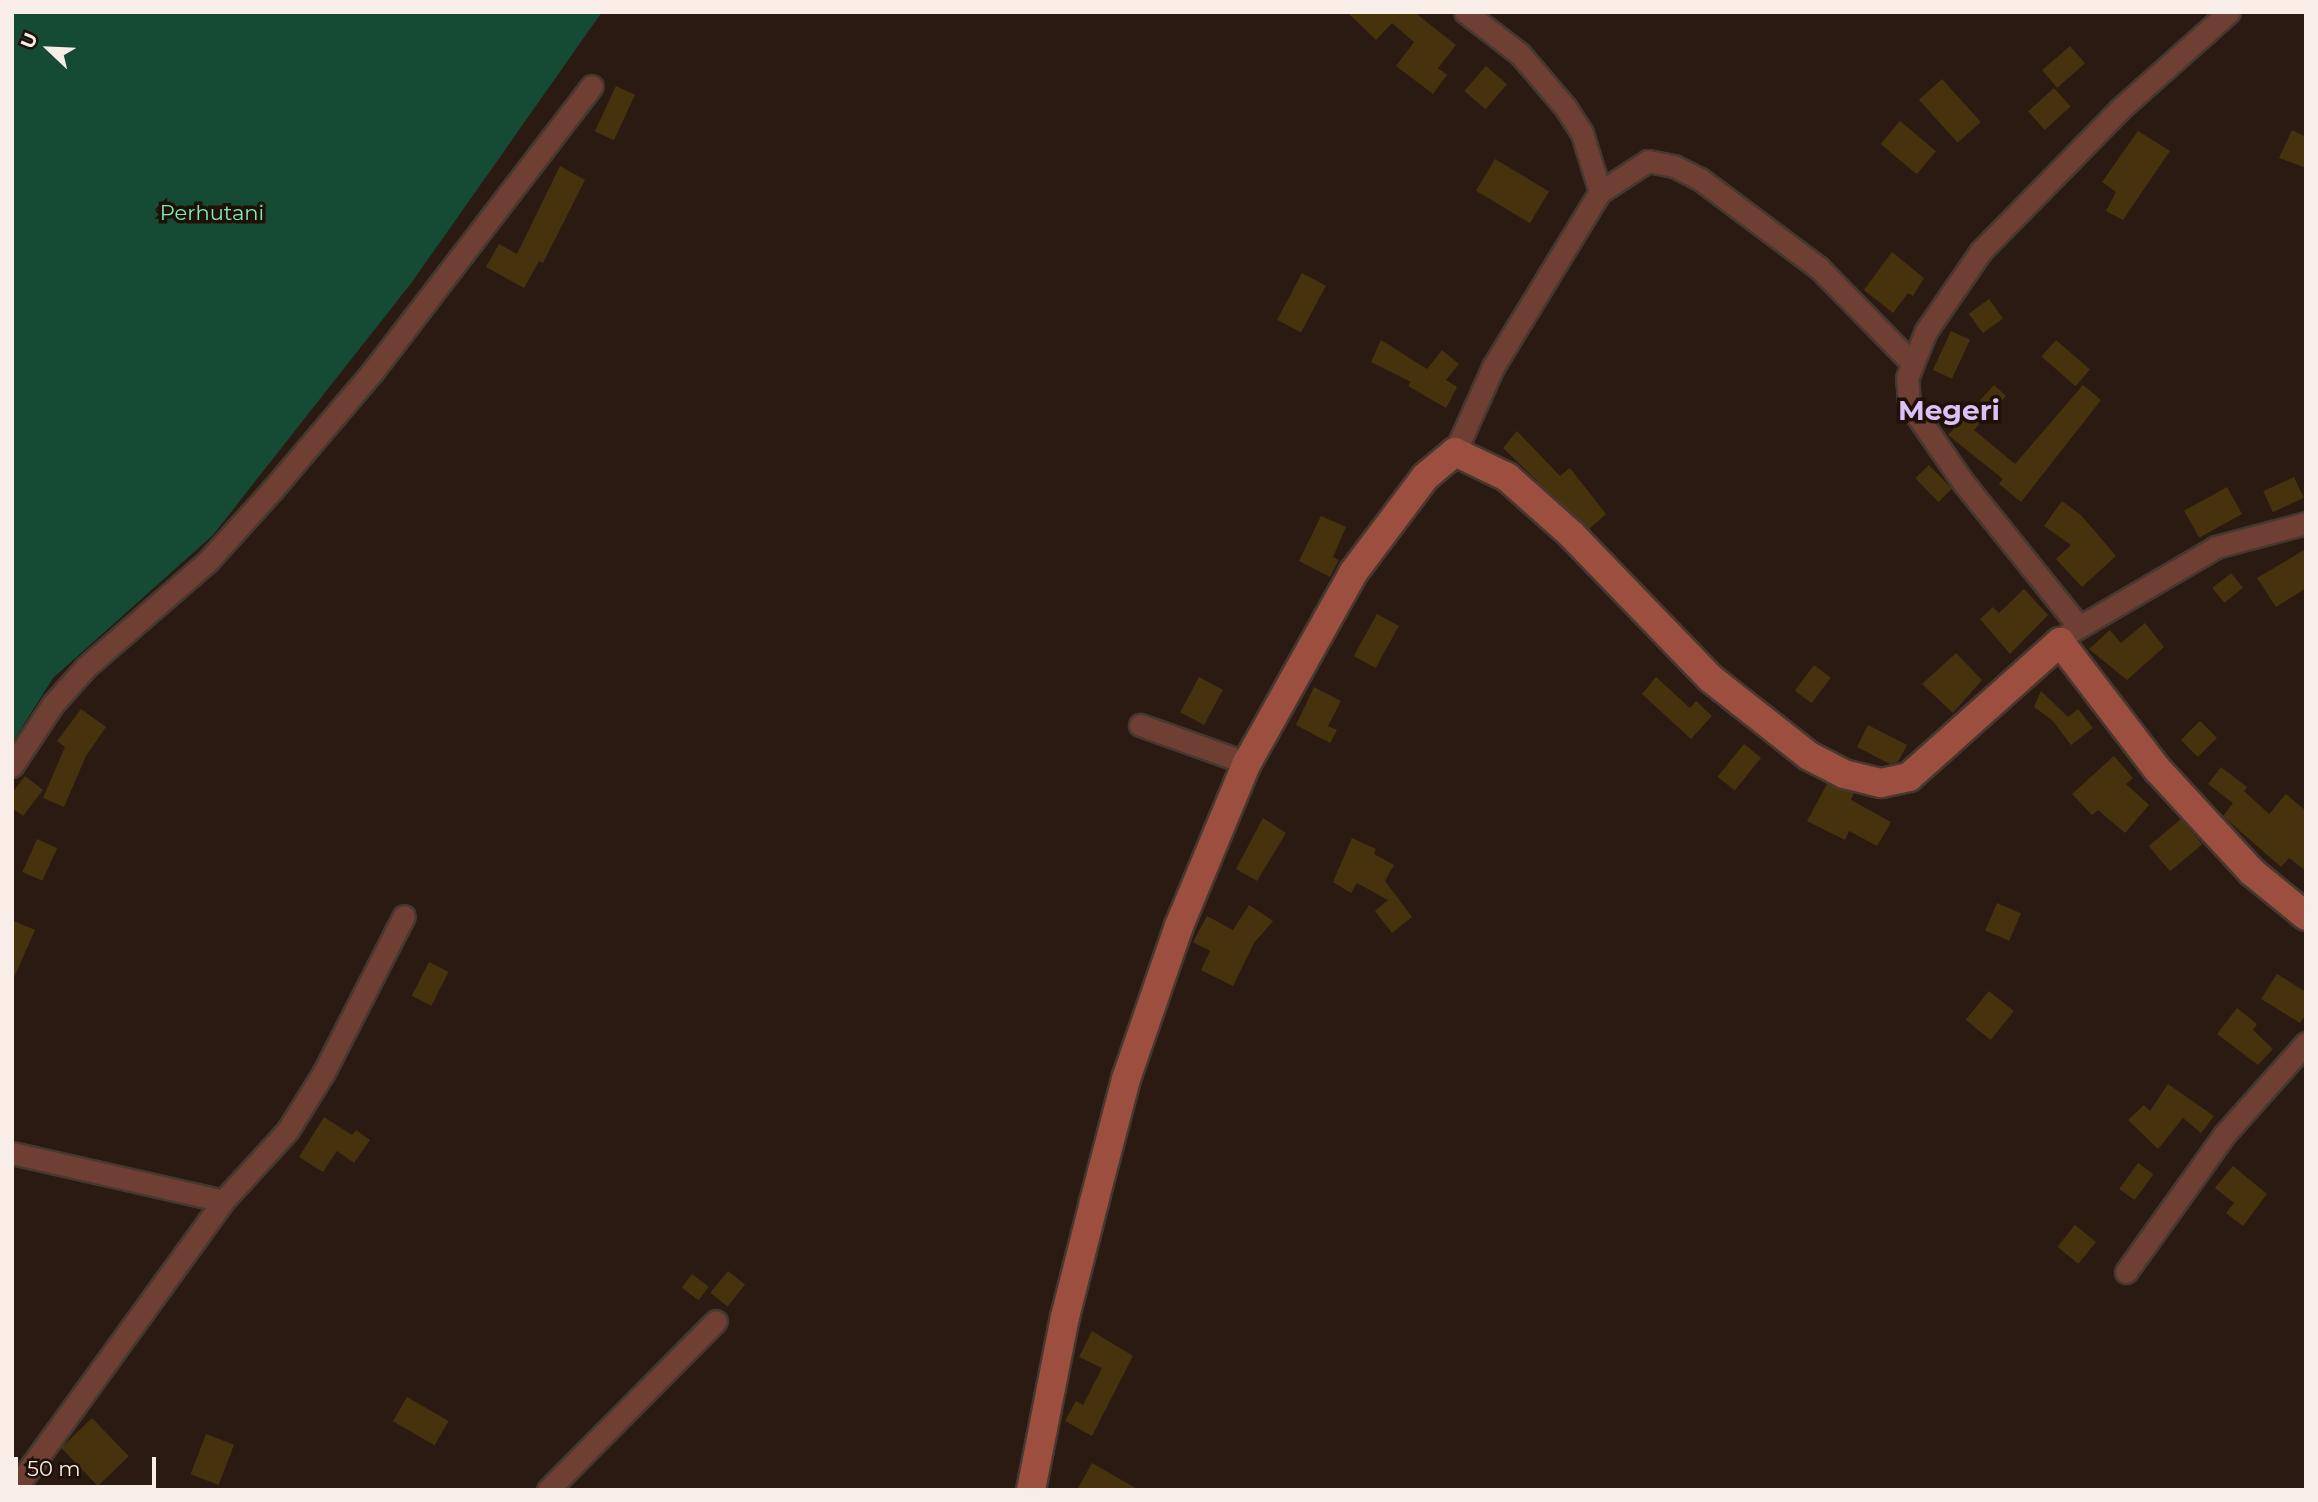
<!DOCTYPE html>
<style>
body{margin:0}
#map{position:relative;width:2318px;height:1502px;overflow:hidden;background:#2a1a11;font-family:Montserrat,sans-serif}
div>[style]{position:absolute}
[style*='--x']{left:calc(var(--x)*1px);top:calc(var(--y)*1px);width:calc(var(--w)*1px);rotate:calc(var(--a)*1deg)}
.green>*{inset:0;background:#154b35}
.building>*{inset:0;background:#46330e;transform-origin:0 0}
.roads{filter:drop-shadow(2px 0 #47382f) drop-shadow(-2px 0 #47382f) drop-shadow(0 2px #47382f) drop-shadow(0 -2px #47382f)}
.street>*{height:21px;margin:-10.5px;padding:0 10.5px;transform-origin:10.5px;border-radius:10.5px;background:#6f3f34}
.secondary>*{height:28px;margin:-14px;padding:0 14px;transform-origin:14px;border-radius:14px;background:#9c4f3f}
span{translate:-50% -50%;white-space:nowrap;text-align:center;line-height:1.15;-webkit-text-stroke:7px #201108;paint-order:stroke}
.park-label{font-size:21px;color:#7dedba}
.district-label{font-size:28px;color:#dbc1f8;font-weight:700}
.frame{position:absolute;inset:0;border:14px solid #f9ede7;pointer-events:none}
.north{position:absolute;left:14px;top:14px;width:70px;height:70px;-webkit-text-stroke:5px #201108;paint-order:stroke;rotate:293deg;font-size:19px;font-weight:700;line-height:28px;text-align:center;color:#f9ede7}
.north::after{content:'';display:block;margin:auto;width:24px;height:32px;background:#f9ede7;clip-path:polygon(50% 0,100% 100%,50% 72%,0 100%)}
.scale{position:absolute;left:14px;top:1457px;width:142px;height:32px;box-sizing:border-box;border:4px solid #f9ede7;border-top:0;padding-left:9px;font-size:21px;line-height:24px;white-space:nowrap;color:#f9ede7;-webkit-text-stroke:5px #201108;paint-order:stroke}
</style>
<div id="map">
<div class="green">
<div style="clip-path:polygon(12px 12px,602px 12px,412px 282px,213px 535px,53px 678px,12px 743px)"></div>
</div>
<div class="building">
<div style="clip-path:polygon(1347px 12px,1414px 12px,1456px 45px,1438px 68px,1447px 75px,1433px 94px,1396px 66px,1414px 42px,1392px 23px,1376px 40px)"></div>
<div style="left:2070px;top:46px;width:23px;height:37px;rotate:49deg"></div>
<div style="left:1486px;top:66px;width:28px;height:33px;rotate:41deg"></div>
<div style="left:1942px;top:79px;width:58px;height:31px;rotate:48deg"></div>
<div style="left:616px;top:86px;width:21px;height:50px;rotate:25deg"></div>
<div style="left:2054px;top:88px;width:25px;height:35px;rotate:48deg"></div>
<div style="left:1900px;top:121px;width:47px;height:30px;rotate:40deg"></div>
<div style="clip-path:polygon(2292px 130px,2306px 137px,2306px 168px,2279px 158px)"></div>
<div style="clip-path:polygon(2138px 131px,2170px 151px,2123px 220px,2106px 211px,2116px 192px,2102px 182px)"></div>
<div style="left:1495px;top:159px;width:63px;height:37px;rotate:31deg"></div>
<div style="clip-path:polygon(560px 166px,585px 180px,543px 263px,539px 261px,524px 288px,486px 267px,499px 244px,517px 254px)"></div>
<div style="clip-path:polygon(1892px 252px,1924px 278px,1913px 296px,1908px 293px,1893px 313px,1864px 290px)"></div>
<div style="left:1302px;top:273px;width:27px;height:53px;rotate:28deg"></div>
<div style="left:1989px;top:299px;width:24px;height:25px;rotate:54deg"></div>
<div style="left:1951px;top:331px;width:21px;height:43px;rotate:25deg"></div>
<div style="clip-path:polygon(1381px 340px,1427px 369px,1442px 350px,1459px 364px,1446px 380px,1457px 387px,1446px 408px,1408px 386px,1411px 382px,1371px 362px)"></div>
<div style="left:2056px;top:340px;width:45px;height:22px;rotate:41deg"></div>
<div style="clip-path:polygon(1994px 385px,2006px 396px,1974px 430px,2015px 464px,2083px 385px,2101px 400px,2021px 502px,1999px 484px,2003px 479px,1948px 435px)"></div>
<div style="clip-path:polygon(1517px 431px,1560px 476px,1570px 468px,1606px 514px,1589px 529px,1552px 495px,1503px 448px)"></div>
<div style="left:1929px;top:465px;width:33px;height:19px;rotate:46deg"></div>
<div style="left:2294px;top:477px;width:23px;height:34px;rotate:65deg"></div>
<div style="left:2227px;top:487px;width:31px;height:49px;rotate:61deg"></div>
<div style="clip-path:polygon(2062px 501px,2081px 515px,2116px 556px,2082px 587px,2056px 559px,2071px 545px,2044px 526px)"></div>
<div style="clip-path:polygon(1321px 516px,1346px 527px,1333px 557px,1339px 560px,1330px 577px,1299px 561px)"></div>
<div style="clip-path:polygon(2306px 549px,2306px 588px,2276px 607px,2257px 578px)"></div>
<div style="left:2231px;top:573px;width:19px;height:24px;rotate:51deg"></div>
<div style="clip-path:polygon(2024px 589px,2048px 615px,2010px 654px,1980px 619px,1993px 607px,1999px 613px)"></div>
<div style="left:1377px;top:614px;width:25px;height:48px;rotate:29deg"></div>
<div style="clip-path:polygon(2145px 623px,2164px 647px,2127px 680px,2089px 649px,2110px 630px,2121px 643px)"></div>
<div style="clip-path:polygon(1956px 653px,1982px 680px,1953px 713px,1922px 684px)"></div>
<div style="left:1814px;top:665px;width:21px;height:32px;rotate:37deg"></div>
<div style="left:1199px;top:677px;width:27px;height:40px;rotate:28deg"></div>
<div style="clip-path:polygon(1656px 677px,1690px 708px,1696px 701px,1712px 716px,1691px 739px,1642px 694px)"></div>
<div style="clip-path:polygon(1314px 687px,1341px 701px,1328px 726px,1337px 730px,1330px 743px,1296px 725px)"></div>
<div style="clip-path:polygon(2041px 691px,2068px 717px,2078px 709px,2093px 728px,2071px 745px,2052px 720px,2034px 707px)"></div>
<div style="clip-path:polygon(81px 709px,106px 727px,86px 756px,64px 807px,43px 798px,65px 747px,57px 741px)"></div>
<div style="left:2200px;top:721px;width:24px;height:27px;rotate:45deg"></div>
<div style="clip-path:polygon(1868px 725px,1907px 745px,1898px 762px,1890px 764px,1857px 747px)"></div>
<div style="left:1744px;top:744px;width:22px;height:42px;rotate:39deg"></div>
<div style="clip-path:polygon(2114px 756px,2133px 778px,2126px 784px,2149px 805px,2125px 833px,2098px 810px,2092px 815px,2072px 794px)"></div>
<div style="clip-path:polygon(2221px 767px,2247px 787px,2244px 791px,2269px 814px,2286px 794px,2306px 811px,2306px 871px,2289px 858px,2281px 867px,2223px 816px,2233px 803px,2208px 784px)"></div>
<div style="clip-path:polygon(25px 776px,43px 790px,23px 816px,12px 808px,12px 793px)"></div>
<div style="clip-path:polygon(1827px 784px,1854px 793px,1851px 800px,1891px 822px,1877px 846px,1849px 831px,1845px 840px,1807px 821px)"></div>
<div style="clip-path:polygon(1263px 818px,1286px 833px,1257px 881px,1236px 869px)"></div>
<div style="left:2181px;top:819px;width:33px;height:42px;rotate:50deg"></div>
<div style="clip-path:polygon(1352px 838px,1376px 849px,1374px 854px,1394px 865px,1385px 881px,1412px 917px,1392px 933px,1375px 911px,1388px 900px,1357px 883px,1351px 893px,1333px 882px)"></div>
<div style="left:37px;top:839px;width:22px;height:36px;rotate:24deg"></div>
<div style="left:1997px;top:903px;width:26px;height:30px;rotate:23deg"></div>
<div style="clip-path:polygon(1249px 905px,1273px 921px,1254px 943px,1233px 986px,1201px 970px,1210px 951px,1193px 942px,1207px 916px,1233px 930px)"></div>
<div style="clip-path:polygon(12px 920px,35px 930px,12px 982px)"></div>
<div style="left:429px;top:962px;width:22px;height:38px;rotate:27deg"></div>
<div style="clip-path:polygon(2277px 974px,2306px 992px,2306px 1014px,2300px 1023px,2261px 999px)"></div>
<div style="left:1989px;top:991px;width:32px;height:37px;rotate:39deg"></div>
<div style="clip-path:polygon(2237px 1008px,2257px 1024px,2253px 1030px,2273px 1049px,2258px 1065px,2217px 1034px)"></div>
<div style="clip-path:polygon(2168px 1084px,2214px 1116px,2201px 1133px,2183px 1118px,2158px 1149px,2128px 1120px,2144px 1105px,2150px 1111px)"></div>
<div style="clip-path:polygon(324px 1117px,352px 1135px,356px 1130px,370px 1140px,354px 1163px,337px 1151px,323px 1172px,299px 1157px)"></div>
<div style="left:2138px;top:1163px;width:19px;height:32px;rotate:36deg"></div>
<div style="clip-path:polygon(2233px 1166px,2267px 1194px,2243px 1226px,2226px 1213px,2234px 1203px,2215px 1188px)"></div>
<div style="left:2075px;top:1225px;width:27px;height:28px;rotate:39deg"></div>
<div style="left:728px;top:1271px;width:22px;height:28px;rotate:39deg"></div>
<div style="left:692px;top:1274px;width:21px;height:17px;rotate:37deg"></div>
<div style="clip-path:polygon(1092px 1331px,1133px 1356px,1092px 1436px,1065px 1421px,1076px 1401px,1083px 1405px,1102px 1368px,1079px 1357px)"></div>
<div style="left:407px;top:1397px;width:48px;height:28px;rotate:30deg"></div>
<div style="left:92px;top:1418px;width:53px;height:43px;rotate:46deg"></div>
<div style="left:206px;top:1434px;width:30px;height:43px;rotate:21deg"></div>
<div style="clip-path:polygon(1092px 1463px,1139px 1490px,1077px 1490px)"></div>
</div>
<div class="roads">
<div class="street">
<div style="--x:1600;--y:192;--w:57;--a:-32.9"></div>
<div style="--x:1648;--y:161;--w:26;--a:11"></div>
<div style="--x:1674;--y:166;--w:29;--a:27"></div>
<div style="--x:1700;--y:179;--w:149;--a:36.8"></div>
<div style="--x:1819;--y:268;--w:133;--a:45.6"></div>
<div style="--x:1455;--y:452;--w:93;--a:-65.9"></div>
<div style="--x:1493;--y:367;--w:205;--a:-58.6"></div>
<div style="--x:1600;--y:192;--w:62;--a:-107"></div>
<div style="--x:1582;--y:133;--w:30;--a:-123"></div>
<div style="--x:1566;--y:108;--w:71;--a:-130.4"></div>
<div style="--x:1520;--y:54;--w:69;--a:-142.6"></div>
<div style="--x:2077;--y:624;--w:182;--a:-128.8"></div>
<div style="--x:1963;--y:482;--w:95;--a:-124.7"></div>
<div style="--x:1909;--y:404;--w:26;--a:-94"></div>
<div style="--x:1907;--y:378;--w:51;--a:-68"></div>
<div style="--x:1926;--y:331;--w:97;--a:-55.5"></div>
<div style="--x:1981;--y:251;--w:199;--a:-45.6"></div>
<div style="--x:2120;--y:109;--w:146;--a:-41.7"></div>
<div style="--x:2069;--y:633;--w:170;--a:-30.3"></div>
<div style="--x:2216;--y:547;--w:93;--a:-14.9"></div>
<div style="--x:1140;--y:725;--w:114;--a:19.6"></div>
<div style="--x:12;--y:766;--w:74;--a:-56.5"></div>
<div style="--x:53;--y:704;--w:50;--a:-48.3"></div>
<div style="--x:86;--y:667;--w:162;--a:-41"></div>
<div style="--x:208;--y:561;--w:97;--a:-47.9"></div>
<div style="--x:273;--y:489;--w:155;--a:-49.7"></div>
<div style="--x:373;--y:371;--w:359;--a:-52.5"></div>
<div style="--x:12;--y:1153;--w:216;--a:12.8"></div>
<div style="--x:223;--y:1201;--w:96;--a:-47.5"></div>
<div style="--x:288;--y:1130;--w:68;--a:-58.2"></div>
<div style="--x:324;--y:1072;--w:175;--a:-62.9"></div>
<div style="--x:2126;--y:1272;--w:168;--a:-54.4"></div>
<div style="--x:2224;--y:1135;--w:123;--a:-48.3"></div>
<div style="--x:14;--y:1490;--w:357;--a:-54.1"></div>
<div style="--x:548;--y:1490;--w:238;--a:-45.2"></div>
</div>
<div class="secondary">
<div style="--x:1031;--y:1490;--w:176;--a:-78.9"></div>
<div style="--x:1065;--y:1317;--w:119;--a:-75.8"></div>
<div style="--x:1094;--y:1202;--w:127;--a:-75.4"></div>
<div style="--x:1126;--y:1079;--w:162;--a:-70.9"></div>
<div style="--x:1179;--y:926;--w:177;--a:-67.4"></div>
<div style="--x:1247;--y:763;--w:218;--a:-60.8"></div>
<div style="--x:1353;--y:573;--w:120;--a:-53.1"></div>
<div style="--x:1425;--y:477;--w:39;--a:-40"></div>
<div style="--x:1455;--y:452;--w:58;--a:25.7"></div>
<div style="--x:1507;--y:477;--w:87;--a:41.7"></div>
<div style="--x:1572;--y:535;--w:199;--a:46"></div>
<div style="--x:1710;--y:678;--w:126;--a:38.2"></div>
<div style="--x:1809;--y:756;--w:39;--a:27"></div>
<div style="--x:1844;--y:774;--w:38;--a:14"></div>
<div style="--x:1881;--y:783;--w:29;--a:-12"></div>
<div style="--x:1909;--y:777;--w:203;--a:-41.8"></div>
<div style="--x:2060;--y:642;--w:161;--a:52.6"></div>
<div style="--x:2158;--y:770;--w:139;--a:47.3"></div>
<div style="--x:2252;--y:872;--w:70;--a:39.2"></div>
</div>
</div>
<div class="park-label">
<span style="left:212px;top:213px">Perhutani</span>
</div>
<div class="district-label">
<span style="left:1949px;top:410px">Megeri</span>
</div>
<div class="frame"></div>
<div class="north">U</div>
<div class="scale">50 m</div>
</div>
